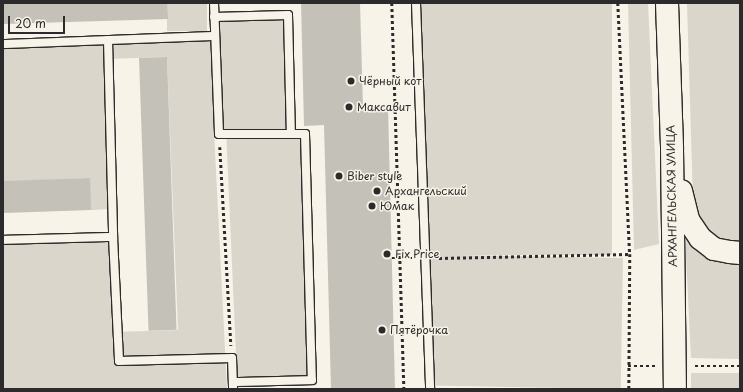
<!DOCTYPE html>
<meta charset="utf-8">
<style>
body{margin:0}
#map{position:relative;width:743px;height:392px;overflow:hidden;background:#f7f3e8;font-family:"Playpen Sans",sans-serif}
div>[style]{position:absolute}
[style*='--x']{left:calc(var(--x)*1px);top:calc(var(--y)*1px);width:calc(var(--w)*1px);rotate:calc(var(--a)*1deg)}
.green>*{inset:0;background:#dad6cc;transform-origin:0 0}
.building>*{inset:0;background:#c4c1b9;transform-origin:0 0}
.path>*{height:2.5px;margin-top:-1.25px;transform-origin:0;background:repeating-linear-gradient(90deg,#2b2b2b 0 3px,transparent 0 6px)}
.roads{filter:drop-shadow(1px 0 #2b2b2b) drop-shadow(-1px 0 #2b2b2b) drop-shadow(0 1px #2b2b2b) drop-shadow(0 -1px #2b2b2b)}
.service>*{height:8px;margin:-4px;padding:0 4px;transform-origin:4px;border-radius:4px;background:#f7f3e8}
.primary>*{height:22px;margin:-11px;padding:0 11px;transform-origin:11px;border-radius:11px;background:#f7f3e8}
.dots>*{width:11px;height:11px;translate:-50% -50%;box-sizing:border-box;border:2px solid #f7f3e8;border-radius:50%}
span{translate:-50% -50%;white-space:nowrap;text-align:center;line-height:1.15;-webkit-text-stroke:3px #f7f3e8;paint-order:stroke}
.poi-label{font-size:11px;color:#2b2b2b}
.left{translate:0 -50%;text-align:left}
.street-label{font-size:11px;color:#2b2b2b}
.frame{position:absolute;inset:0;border:4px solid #2b2b2b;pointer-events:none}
.scale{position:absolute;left:8px;top:16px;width:57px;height:18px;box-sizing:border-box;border:2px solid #2b2b2b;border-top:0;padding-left:5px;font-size:12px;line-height:14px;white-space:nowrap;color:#2b2b2b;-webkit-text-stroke:3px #f7f3e8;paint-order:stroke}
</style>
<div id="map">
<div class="green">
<div style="left:167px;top:3px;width:40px;height:28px"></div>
<div style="left:420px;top:3px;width:192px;height:252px"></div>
<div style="clip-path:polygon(628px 3px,648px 3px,659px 244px,634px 250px)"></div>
<div style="clip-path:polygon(687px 3px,740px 3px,740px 245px,714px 238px,703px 229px,693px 202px)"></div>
<div style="clip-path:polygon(284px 19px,287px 138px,301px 139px,307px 376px,237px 377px,226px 130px,214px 131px,227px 389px,3px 389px,3px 244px,109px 242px,114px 332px,178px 330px,167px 57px,106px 59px,110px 209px,91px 210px,89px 178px,3px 182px,3px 48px,219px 40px,219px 20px)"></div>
<div style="clip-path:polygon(685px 235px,740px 263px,740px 359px,691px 358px)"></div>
<div style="left:623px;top:258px;width:131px;height:194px;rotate:91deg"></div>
<div style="left:691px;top:373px;width:49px;height:16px"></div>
</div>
<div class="building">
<div style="clip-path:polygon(3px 3px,167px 3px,168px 19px,3px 24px)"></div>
<div style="clip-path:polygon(301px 3px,360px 3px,363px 107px,388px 106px,395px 389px,331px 389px,324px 125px,304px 126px)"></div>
<div style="left:167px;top:57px;width:273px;height:28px;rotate:88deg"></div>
<div style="left:90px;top:178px;width:32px;height:87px;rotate:88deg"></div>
</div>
<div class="path">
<div style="--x:392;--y:3;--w:386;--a:88.2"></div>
<div style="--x:618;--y:3;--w:251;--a:87.3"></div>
<div style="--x:630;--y:254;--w:135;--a:90.4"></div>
<div style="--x:220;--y:147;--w:199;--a:86.8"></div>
<div style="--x:392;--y:258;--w:20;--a:0"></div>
<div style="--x:439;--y:258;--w:191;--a:-1.2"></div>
<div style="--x:628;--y:366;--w:28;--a:0"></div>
<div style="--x:695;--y:366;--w:45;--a:0"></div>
</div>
<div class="roads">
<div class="service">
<div style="--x:214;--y:3;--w:131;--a:87.8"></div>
<div style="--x:219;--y:134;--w:72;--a:0"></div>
<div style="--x:416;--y:3;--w:386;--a:87.9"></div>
<div style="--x:214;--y:17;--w:74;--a:-1.5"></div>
<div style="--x:288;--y:15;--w:119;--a:88.6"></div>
<div style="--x:291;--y:134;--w:14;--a:0"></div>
<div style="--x:305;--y:134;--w:246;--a:88.4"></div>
<div style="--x:312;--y:380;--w:79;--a:178.5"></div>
<div style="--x:108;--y:40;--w:197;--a:88.5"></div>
<div style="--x:3;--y:44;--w:212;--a:-2.2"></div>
<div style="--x:3;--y:240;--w:110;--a:-1.6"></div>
<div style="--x:113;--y:237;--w:124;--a:87.2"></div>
<div style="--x:119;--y:361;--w:113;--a:-1.5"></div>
<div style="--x:232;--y:358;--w:31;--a:88"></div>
</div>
<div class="primary">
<div style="--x:667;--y:3;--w:146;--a:88"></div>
<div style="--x:672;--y:149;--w:240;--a:89.3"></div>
<div style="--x:681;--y:191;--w:30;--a:76"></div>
<div style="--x:688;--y:220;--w:22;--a:56"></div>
<div style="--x:700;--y:238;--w:18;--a:38"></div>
<div style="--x:714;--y:249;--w:16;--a:11"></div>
<div style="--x:730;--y:252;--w:10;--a:6"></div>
</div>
</div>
<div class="dots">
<div style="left:351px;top:81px;background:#2b2b2b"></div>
<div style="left:349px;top:107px;background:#2b2b2b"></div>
<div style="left:339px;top:176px;background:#2b2b2b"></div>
<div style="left:377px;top:191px;background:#2b2b2b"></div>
<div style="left:372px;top:206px;background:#2b2b2b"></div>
<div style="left:387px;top:254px;background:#2b2b2b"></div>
<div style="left:382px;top:330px;background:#2b2b2b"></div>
</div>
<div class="poi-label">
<span class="left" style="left:359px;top:81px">Чёрный кот</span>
<span class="left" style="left:357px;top:107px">Максавит</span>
<span class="left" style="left:347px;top:176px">Biber style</span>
<span class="left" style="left:385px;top:191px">Архангельский</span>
<span class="left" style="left:380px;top:206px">Юмак</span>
<span class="left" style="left:395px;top:254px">Fix Price</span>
<span class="left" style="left:390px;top:330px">Пятёрочка</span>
</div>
<div class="street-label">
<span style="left:672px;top:196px;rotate:-91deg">АРХАНГЕЛЬСКАЯ УЛИЦА</span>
</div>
<div class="frame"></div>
<div class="scale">20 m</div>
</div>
